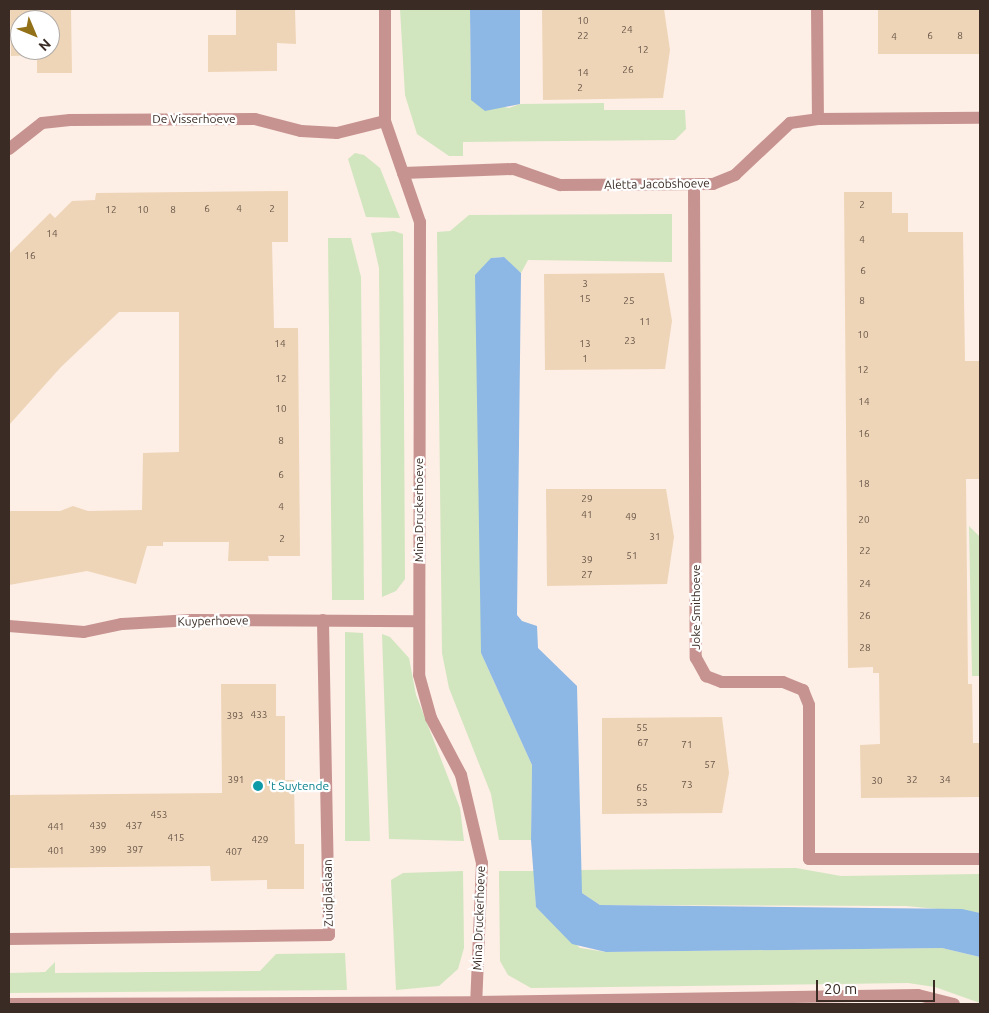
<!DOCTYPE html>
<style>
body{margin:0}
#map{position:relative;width:989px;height:1013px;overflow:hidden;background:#fdeee6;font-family:Ubuntu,sans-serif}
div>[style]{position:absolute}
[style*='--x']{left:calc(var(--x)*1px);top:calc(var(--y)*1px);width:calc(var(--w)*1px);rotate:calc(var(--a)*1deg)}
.green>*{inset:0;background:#d1e6be}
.water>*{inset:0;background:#8db7e5}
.building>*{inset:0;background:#efd5b7;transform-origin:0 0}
.minor>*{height:12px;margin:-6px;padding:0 6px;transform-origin:6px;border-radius:6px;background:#c79390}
.tertiary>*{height:12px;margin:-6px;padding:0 6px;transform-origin:6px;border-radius:6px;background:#c79390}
.dots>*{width:14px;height:14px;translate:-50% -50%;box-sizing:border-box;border:2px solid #fff;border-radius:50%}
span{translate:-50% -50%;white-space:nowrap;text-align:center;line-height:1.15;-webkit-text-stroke:4.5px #fff;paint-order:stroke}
.number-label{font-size:10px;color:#675649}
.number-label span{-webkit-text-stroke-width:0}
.street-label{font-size:12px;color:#3a2c24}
.culture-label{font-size:12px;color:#0d838f}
.left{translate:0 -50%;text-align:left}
.frame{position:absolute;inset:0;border:10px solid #3a2c24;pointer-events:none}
.north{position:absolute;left:10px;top:10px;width:50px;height:50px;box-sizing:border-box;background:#fff;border:1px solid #b0aba7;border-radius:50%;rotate:135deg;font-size:14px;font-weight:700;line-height:20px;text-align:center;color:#3a2c24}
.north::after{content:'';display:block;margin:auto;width:18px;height:22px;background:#937118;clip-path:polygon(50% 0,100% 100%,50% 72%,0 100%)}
.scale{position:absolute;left:816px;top:980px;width:119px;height:22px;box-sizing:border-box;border:2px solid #3a2c24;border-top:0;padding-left:6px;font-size:15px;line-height:18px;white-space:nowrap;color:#3a2c24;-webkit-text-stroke:4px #fff;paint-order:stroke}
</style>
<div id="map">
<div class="green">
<div style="clip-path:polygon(400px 9px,470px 9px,471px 100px,509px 108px,520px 104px,604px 103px,604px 110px,685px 110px,686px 129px,675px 140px,463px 142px,463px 156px,449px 156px,417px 134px,405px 95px)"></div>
<div style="clip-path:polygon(355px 153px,364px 155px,380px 168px,400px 218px,366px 217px,348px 159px)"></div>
<div style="clip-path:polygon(672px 214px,672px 262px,528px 260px,521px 273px,503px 257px,491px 258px,481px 653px,532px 765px,531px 840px,499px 840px,491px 794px,449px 688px,442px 653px,437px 232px,450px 231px,469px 215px)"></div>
<div style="clip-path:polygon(394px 231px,403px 234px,405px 579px,396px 591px,382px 597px,379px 268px,371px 233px)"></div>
<div style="clip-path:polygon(328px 238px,351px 238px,361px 277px,364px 600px,332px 600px)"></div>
<div style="clip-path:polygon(969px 526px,980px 537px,980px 676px,972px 676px)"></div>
<div style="clip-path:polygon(345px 632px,363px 633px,370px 841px,345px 841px)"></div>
<div style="clip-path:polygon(382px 634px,390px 637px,409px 658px,416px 695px,460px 808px,464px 841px,389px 839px)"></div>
<div style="clip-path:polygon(796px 868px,841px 876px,980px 874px,980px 913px,906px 906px,600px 905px,582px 893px,579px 870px)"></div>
<div style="clip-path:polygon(463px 871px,464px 948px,458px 969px,439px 986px,396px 990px,391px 880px,403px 873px)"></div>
<div style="clip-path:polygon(499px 871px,534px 871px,536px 907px,580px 948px,606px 952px,942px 948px,980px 957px,980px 1003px,935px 987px,908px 983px,531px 988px,508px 975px,500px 961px)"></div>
<div style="clip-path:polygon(345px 953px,347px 990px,9px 993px,9px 973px,45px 972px,55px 962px,55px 973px,260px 971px,276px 954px)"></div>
</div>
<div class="water">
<div style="clip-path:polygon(470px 9px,520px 9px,520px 104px,485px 111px,471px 100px)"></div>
<div style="clip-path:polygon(504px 257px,521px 273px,517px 615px,522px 621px,537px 626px,538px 648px,577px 686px,582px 893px,600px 905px,962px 909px,980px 913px,980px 957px,942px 948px,606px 952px,572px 944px,536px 907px,531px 840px,532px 765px,481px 653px,475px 275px,491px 258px)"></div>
</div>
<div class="building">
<div style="clip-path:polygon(evenodd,10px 9px,71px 9px,72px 73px,37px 73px,37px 55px,11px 56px,10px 9px,20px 20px,50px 20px,50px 50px,20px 50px,20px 20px)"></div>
<div style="clip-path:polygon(236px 9px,295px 9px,296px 44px,277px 43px,277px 71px,208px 72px,208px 35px,236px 35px)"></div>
<div style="clip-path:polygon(542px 9px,664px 9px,670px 50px,663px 98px,543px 100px)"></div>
<div style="left:878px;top:9px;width:102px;height:45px"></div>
<div style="clip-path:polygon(288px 191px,288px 242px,272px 242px,274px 328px,298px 328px,300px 556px,268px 556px,269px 561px,228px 561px,229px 542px,163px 542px,163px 546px,147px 546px,136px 584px,87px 571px,9px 585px,9px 511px,60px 511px,73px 506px,88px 511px,142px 510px,143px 453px,179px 452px,179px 312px,119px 312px,61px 367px,9px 425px,9px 254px,50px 213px,55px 218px,72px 201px,95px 200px,96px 193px)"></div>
<div style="clip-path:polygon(844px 192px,892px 192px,892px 213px,908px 213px,908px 232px,963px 232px,965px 361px,980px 361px,980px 479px,966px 479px,968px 684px,972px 684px,973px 743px,980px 743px,980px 797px,861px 798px,860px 745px,880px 744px,879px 673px,873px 673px,873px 667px,848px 668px)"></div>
<div style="clip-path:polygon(664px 273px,672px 321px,665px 369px,545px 370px,544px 274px)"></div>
<div style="clip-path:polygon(546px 489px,666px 489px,674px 537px,667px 584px,547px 586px)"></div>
<div style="clip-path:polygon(221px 684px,276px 684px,276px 716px,285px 716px,285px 780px,294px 780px,295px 844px,304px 844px,304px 889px,267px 889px,267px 880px,211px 881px,210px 866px,9px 868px,9px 795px,222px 793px)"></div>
<div style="clip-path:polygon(722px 717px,729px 773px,722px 813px,602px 814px,602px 718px)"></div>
</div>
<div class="minor">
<div style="--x:385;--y:9;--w:112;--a:90"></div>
<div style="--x:385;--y:121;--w:107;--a:70.9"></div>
<div style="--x:420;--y:222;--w:453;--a:90.1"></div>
<div style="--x:419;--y:675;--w:45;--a:74.4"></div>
<div style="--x:431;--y:718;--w:64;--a:62.2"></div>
<div style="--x:461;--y:775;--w:90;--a:76.6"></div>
<div style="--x:482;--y:863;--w:141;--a:92.4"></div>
<div style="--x:817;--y:9;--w:110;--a:89.5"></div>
<div style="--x:9;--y:149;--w:42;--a:-38.2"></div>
<div style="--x:42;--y:123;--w:28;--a:-6"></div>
<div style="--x:70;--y:120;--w:185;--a:-0.3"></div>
<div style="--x:255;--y:119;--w:48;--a:14.6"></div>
<div style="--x:301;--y:131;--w:36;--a:3"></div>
<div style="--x:337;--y:133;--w:49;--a:-14"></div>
<div style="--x:403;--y:173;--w:111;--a:-2.1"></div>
<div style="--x:514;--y:169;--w:49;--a:19.2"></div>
<div style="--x:560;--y:185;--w:153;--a:-0.4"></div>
<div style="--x:713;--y:184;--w:24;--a:-22"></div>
<div style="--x:735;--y:175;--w:76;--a:-43.4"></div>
<div style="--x:790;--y:123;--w:28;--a:-8"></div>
<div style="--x:818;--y:119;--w:162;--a:-0.4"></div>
<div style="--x:694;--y:185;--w:473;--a:89.8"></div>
<div style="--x:696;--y:658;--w:21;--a:61"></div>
<div style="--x:706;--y:676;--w:17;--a:21"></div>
<div style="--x:722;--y:682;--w:61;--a:0"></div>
<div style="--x:783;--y:682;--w:22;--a:22"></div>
<div style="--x:803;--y:690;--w:16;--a:68"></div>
<div style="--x:809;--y:705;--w:154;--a:90"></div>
<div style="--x:809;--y:859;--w:171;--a:0"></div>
<div style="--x:9;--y:626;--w:75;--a:4.6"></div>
<div style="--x:84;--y:632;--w:39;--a:-12"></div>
<div style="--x:122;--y:624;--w:70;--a:-3.3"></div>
<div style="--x:192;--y:620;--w:227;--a:0.3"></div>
<div style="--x:9;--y:939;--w:320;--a:-0.7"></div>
<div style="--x:329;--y:935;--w:315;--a:-91.1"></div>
</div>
<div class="tertiary">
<div style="--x:9;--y:1004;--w:467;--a:-0.2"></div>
<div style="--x:476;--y:1002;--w:442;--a:-0.9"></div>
<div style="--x:918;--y:995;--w:37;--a:14"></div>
</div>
<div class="dots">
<div style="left:258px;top:786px;background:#0f9aa8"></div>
</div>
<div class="number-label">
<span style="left:583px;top:21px">10</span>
<span style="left:627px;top:30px">24</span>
<span style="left:583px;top:36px">22</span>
<span style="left:930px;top:36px">6</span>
<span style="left:960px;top:36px">8</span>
<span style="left:894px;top:37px">4</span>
<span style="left:643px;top:50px">12</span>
<span style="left:628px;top:70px">26</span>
<span style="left:583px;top:73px">14</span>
<span style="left:580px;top:88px">2</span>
<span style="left:862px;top:205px">2</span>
<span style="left:207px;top:209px">6</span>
<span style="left:239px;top:209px">4</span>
<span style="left:272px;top:209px">2</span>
<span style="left:111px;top:210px">12</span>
<span style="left:143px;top:210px">10</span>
<span style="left:173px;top:210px">8</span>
<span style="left:52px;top:234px">14</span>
<span style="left:862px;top:240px">4</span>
<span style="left:30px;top:256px">16</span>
<span style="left:863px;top:271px">6</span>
<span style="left:585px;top:284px">3</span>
<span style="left:585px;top:299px">15</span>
<span style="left:629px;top:301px">25</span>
<span style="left:862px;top:301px">8</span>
<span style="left:645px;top:322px">11</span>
<span style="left:863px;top:335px">10</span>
<span style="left:630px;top:341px">23</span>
<span style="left:280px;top:344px">14</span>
<span style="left:585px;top:344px">13</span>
<span style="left:585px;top:359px">1</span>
<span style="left:863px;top:370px">12</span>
<span style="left:281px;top:379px">12</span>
<span style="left:864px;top:402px">14</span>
<span style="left:281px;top:409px">10</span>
<span style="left:864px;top:434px">16</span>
<span style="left:281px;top:441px">8</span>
<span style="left:281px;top:475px">6</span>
<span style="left:864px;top:484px">18</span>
<span style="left:587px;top:499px">29</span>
<span style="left:281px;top:507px">4</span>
<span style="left:587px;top:515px">41</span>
<span style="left:631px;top:517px">49</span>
<span style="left:864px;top:520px">20</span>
<span style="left:655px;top:537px">31</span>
<span style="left:282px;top:539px">2</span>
<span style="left:865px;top:551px">22</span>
<span style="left:632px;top:556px">51</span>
<span style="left:587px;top:560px">39</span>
<span style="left:587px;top:575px">27</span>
<span style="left:865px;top:584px">24</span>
<span style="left:865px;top:616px">26</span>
<span style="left:865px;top:648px">28</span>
<span style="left:259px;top:715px">433</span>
<span style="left:235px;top:716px">393</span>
<span style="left:642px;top:728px">55</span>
<span style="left:643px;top:743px">67</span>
<span style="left:687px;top:745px">71</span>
<span style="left:710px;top:765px">57</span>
<span style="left:236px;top:780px">391</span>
<span style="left:912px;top:780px">32</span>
<span style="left:945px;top:780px">34</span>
<span style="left:877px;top:781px">30</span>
<span style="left:687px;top:785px">73</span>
<span style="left:642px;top:788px">65</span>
<span style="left:642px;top:803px">53</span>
<span style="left:159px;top:815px">453</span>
<span style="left:98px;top:826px">439</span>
<span style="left:134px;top:826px">437</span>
<span style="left:56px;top:827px">441</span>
<span style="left:176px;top:838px">415</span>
<span style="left:260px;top:840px">429</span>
<span style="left:98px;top:850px">399</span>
<span style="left:135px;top:850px">397</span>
<span style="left:56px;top:851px">401</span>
<span style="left:234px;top:852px">407</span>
</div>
<div class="street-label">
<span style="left:194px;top:119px">De Visserhoeve</span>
<span style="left:657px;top:184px;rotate:-1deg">Aletta Jacobshoeve</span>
<span style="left:419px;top:510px;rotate:-90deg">Mina Druckerhoeve</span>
<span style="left:696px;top:607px;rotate:-90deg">Joke Smithoeve</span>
<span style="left:213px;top:621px;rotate:-1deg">Kuyperhoeve</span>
<span style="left:328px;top:893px;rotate:-91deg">Zuidplaslaan</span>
<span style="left:479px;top:918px;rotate:-88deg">Mina Druckerhoeve</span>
</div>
<div class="culture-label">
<span class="left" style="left:268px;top:786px">'t Suytende</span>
</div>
<div class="frame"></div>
<div class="north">N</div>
<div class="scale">20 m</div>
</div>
